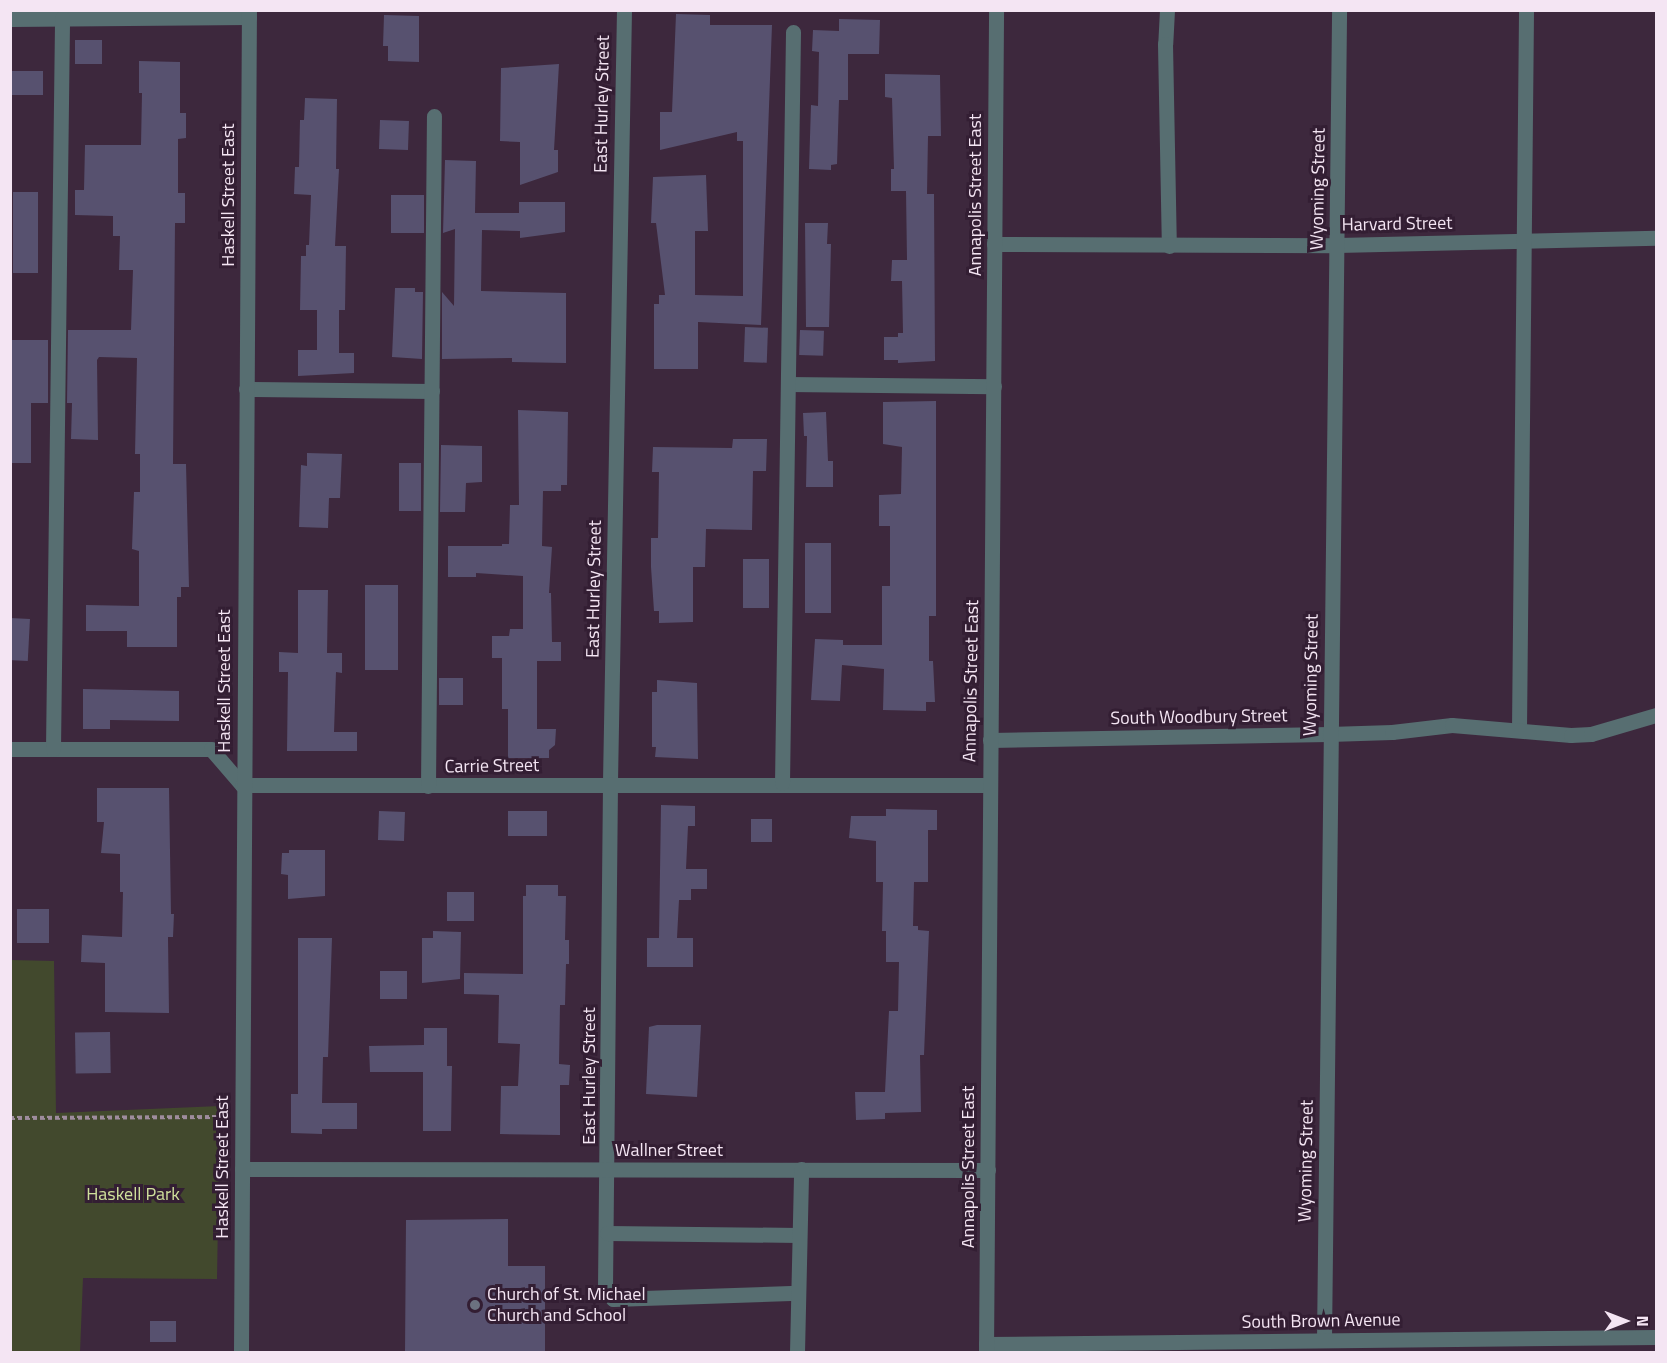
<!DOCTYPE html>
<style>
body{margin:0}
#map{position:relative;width:1667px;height:1363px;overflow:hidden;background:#3d283d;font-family:"Titillium Web",sans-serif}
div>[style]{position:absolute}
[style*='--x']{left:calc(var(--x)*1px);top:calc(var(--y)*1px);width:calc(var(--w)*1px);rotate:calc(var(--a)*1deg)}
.green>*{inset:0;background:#42492d}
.building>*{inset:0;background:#57516f;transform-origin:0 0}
.path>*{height:4px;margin-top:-2px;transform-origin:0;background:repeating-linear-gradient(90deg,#9e8c9d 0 4.5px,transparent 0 7.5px)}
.minor>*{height:15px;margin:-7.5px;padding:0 7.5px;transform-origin:7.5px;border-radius:7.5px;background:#576e71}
.dots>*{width:16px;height:16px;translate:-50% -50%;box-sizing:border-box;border:3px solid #331e33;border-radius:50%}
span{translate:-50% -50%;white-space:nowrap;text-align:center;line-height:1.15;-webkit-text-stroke:6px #331e33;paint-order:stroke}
.street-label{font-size:18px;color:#f4e5f3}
.park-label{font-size:18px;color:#cfe09b}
.poi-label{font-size:18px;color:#f4e5f3}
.left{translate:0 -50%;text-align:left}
.frame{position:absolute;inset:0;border:12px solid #f4e5f3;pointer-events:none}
.north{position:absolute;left:1595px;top:1291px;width:60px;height:60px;-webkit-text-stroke:4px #331e33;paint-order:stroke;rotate:90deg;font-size:16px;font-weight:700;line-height:24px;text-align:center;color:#f4e5f3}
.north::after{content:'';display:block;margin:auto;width:21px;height:27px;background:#f4e5f3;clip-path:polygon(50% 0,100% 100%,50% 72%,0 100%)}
</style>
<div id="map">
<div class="green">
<div style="clip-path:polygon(11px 960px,54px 961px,56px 1113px,220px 1106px,217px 1279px,83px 1278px,80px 1352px,11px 1352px)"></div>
</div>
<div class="building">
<div style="clip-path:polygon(676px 14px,710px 15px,710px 25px,772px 25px,761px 325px,698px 322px,698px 369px,654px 369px,654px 304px,659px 304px,659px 295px,665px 295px,656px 223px,651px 223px,653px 177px,706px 175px,708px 231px,695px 231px,695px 295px,743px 296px,743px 141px,737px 141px,737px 132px,660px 150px,660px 112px,672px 112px)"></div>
<div style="clip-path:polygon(384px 15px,419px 16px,419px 62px,388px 61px,388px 46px,383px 46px)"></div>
<div style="clip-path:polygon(839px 19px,880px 20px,879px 54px,848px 54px,848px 100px,839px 100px,837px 164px,831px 165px,831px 170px,809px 169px,811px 105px,818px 106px,819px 52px,812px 51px,813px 30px,839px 31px)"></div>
<div style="left:75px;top:40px;width:27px;height:24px"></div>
<div style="clip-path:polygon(139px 61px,180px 62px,180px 113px,186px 113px,186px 138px,178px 139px,178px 193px,185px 193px,185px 223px,175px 223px,173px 464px,186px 464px,189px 587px,181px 587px,181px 597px,177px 597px,177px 647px,127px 647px,127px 631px,86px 631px,86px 605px,139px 606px,139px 551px,132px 549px,134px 492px,140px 492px,140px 454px,135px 454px,137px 358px,99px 357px,97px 360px,98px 440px,71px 439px,72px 403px,67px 403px,68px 330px,131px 330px,133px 270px,119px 270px,120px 236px,113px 236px,113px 216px,75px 215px,75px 190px,84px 190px,85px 145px,141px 145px,142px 93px,139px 93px)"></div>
<div style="clip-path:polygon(559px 64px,554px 150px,558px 150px,558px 172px,520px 185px,520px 142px,500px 141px,501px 68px)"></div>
<div style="left:10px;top:71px;width:33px;height:24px"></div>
<div style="clip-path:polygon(885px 74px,940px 75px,941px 136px,928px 136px,927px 194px,934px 194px,935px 361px,898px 363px,898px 360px,884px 360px,884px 337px,898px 337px,898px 333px,903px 333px,902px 281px,891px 281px,892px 260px,907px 260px,906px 191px,891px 191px,891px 169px,894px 169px,892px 98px,885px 97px)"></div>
<div style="clip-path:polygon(305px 98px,337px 99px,336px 169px,339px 169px,335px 246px,346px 246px,345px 310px,339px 310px,339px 353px,354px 353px,354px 373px,298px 376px,298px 350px,317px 350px,317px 310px,300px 310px,301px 256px,306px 256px,306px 245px,309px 245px,311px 195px,294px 194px,295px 167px,299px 167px,300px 120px,304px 120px)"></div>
<div style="left:380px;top:120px;width:29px;height:29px;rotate:2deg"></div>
<div style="clip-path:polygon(445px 160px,476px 161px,475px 213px,519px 213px,519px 202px,565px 202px,565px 232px,520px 238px,520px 231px,482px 230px,481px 291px,566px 293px,566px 363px,512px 362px,512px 358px,442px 359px,442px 292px,454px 306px,455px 229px,443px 233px)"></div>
<div style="left:13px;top:192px;width:25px;height:81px"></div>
<div style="left:391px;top:195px;width:33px;height:38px"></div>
<div style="clip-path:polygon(805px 223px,828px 223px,827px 244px,831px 244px,829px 327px,806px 327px)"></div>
<div style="clip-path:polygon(395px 288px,415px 288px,415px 292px,423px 292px,422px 359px,392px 357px)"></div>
<div style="left:745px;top:327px;width:23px;height:35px;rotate:2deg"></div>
<div style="left:800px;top:330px;width:24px;height:25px;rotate:2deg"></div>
<div style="clip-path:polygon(12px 340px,48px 340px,48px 403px,31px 403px,31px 463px,10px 463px)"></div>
<div style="clip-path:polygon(936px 401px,936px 616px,929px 616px,929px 661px,933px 661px,935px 702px,926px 702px,926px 711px,883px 710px,884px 669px,842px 665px,840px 701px,811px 700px,815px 639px,843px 640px,843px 645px,882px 645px,882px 586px,890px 586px,890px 526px,879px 526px,879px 495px,901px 494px,902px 447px,883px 444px,883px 402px)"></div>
<div style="clip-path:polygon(518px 410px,568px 412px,567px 485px,561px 485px,561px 491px,543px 491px,542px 546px,552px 547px,549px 593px,551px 593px,552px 642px,561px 642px,561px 661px,537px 661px,537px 729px,556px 729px,555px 745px,549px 750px,549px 758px,508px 758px,508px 709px,502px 709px,502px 658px,492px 658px,492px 636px,509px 636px,510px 629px,523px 629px,523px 576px,476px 573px,476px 577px,448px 577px,448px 546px,502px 546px,502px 544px,509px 544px,510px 505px,519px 505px)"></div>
<div style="clip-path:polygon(826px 412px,828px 461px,833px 461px,833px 487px,806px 487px,807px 436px,804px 436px,803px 413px)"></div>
<div style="clip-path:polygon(733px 439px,767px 439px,766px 471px,753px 471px,752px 530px,706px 529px,705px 567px,693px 567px,693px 622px,659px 623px,659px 611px,654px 611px,651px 567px,651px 538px,658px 538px,659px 472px,652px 472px,653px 447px,732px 448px)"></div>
<div style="clip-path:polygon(441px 445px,482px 446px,482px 482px,466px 483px,465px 512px,440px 512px)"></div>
<div style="clip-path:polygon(307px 453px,342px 454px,340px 498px,329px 498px,328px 528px,299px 527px,301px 465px,307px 466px)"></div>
<div style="left:399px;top:463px;width:22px;height:48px"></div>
<div style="left:805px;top:543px;width:26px;height:70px"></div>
<div style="left:743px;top:559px;width:26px;height:49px"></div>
<div style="left:365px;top:585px;width:33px;height:85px"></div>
<div style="clip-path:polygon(298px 590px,328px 590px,327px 653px,342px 653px,342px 673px,336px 672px,334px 732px,357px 732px,357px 751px,287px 751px,288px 672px,279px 672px,279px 652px,298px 653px)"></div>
<div style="left:10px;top:618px;width:20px;height:42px;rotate:3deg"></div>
<div style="left:439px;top:678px;width:24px;height:27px"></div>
<div style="clip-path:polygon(657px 680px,697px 683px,698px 759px,655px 757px,656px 747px,652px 747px,652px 692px,657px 692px)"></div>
<div style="clip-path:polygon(83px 689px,179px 691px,179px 721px,110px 720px,110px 729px,83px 729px)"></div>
<div style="clip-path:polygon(97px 788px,169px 788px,171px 914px,174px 914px,173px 937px,168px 937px,169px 1013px,105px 1012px,105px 963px,81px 962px,82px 935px,122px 937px,123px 892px,120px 892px,120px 854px,101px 853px,104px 822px,97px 822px)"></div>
<div style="clip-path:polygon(661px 805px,695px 806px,695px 826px,688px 826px,686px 869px,707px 869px,707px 889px,691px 889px,691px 900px,679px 900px,677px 938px,693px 938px,693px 967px,647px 967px,647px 938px,659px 938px)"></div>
<div style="clip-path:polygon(886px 809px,937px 810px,937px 830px,928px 830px,928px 882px,914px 882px,913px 926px,918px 926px,918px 930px,929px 931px,924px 1055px,920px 1055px,921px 1112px,885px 1113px,885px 1119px,856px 1120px,855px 1092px,885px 1092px,889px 1011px,898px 1011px,899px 962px,886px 962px,886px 931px,882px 931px,883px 882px,876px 882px,876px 841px,849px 838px,851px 816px,886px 816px)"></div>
<div style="left:379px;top:811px;width:26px;height:29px;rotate:2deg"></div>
<div style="left:508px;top:811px;width:39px;height:25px"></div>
<div style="left:751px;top:819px;width:21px;height:23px"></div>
<div style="clip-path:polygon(289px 850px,325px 850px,325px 896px,288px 899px,288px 875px,281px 874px,282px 853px,289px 853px)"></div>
<div style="clip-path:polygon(526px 885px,558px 885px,558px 896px,566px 896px,565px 940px,569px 940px,569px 964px,566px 964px,565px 1005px,560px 1005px,559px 1064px,570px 1065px,569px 1085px,560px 1085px,560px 1135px,500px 1134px,501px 1086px,518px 1086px,520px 1044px,498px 1043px,499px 995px,464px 994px,464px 973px,523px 974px,523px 896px,526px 896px)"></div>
<div style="left:447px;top:892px;width:27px;height:29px"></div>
<div style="left:17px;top:909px;width:32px;height:34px"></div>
<div style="clip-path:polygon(433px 931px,461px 932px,460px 979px,422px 983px,422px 938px,433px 938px)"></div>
<div style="clip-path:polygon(298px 938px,332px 938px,328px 1057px,323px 1057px,322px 1103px,357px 1103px,357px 1129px,322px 1129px,322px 1134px,291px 1133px,291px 1094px,298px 1094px)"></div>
<div style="left:380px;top:971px;width:27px;height:28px"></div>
<div style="clip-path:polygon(657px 1025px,701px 1025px,697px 1097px,646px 1094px,649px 1027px)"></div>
<div style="clip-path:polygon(424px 1028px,447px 1028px,447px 1066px,452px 1066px,451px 1131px,423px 1131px,423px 1072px,370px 1072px,369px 1046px,424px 1045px)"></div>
<div style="left:110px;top:1032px;width:41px;height:35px;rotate:89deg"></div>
<div style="clip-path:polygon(508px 1219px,508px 1266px,545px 1266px,545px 1353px,405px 1353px,406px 1220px)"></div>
<div style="left:150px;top:1321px;width:26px;height:21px"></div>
</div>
<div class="path">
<div style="--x:10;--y:1118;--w:213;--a:-0.3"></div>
</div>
<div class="minor">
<div style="--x:624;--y:10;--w:774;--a:91.04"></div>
<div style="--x:610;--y:784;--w:506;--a:90.57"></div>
<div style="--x:605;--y:1290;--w:12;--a:48"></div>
<div style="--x:613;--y:1299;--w:185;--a:-1.9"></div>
<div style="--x:1167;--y:10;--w:34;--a:93"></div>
<div style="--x:1165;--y:44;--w:202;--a:88.9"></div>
<div style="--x:10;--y:19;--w:239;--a:-0.5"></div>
<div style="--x:994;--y:244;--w:343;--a:0.2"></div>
<div style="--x:1337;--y:245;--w:319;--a:-1.3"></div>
<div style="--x:788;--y:384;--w:206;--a:0.6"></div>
<div style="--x:246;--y:389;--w:186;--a:0.6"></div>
<div style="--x:1519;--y:729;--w:719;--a:-89.44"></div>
<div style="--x:990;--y:740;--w:339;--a:-1"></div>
<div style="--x:1329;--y:734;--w:63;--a:-1.8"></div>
<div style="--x:1392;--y:732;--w:60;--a:-6.7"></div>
<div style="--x:1452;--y:725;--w:119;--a:4.8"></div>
<div style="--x:1571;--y:735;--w:20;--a:-3"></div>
<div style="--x:1591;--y:734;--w:68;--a:-16.3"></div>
<div style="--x:10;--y:749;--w:201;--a:0"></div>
<div style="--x:211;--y:749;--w:48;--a:49.3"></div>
<div style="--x:242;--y:785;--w:748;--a:0"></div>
<div style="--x:53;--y:749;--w:731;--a:-89.29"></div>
<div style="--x:782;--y:783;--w:751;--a:-89.16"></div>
<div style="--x:428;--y:786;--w:670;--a:-89.49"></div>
<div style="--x:242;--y:1169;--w:746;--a:0.08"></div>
<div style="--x:607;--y:1233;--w:192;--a:0.6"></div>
<div style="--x:1324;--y:1340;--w:1330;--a:-89.35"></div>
<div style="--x:986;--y:1344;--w:670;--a:-0.6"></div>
<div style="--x:241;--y:1352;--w:1342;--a:-89.66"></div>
<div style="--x:797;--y:1352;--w:183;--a:-88.7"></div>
<div style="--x:986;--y:1352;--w:1342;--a:-89.57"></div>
</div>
<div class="dots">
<div style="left:475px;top:1305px;background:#6b7280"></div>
</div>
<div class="street-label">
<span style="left:602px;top:104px;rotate:-89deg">East Hurley Street</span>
<span style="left:1318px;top:189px;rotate:-89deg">Wyoming Street</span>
<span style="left:228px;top:195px;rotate:-90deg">Haskell Street East</span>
<span style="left:975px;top:195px;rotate:-90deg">Annapolis Street East</span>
<span style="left:1397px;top:224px;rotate:-1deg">Harvard Street</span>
<span style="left:594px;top:589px;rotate:-89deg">East Hurley Street</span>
<span style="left:1311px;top:675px;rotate:-89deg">Wyoming Street</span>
<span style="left:224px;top:681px;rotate:-90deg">Haskell Street East</span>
<span style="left:971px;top:681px;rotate:-89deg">Annapolis Street East</span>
<span style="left:1199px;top:717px;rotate:-1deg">South Woodbury Street</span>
<span style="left:492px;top:766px;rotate:-1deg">Carrie Street</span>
<span style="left:589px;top:1076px;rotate:-90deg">East Hurley Street</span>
<span style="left:669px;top:1150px">Wallner Street</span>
<span style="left:1306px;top:1161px;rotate:-89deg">Wyoming Street</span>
<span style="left:222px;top:1167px;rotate:-90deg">Haskell Street East</span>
<span style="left:968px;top:1167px;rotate:-90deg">Annapolis Street East</span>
<span style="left:1321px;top:1321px;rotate:-1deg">South Brown Avenue</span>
</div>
<div class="park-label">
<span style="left:133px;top:1194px">Haskell Park</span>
</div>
<div class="poi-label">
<span class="left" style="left:487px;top:1305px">Church of St. Michael<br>Church and School</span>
</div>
<div class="frame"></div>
<div class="north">N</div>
</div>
